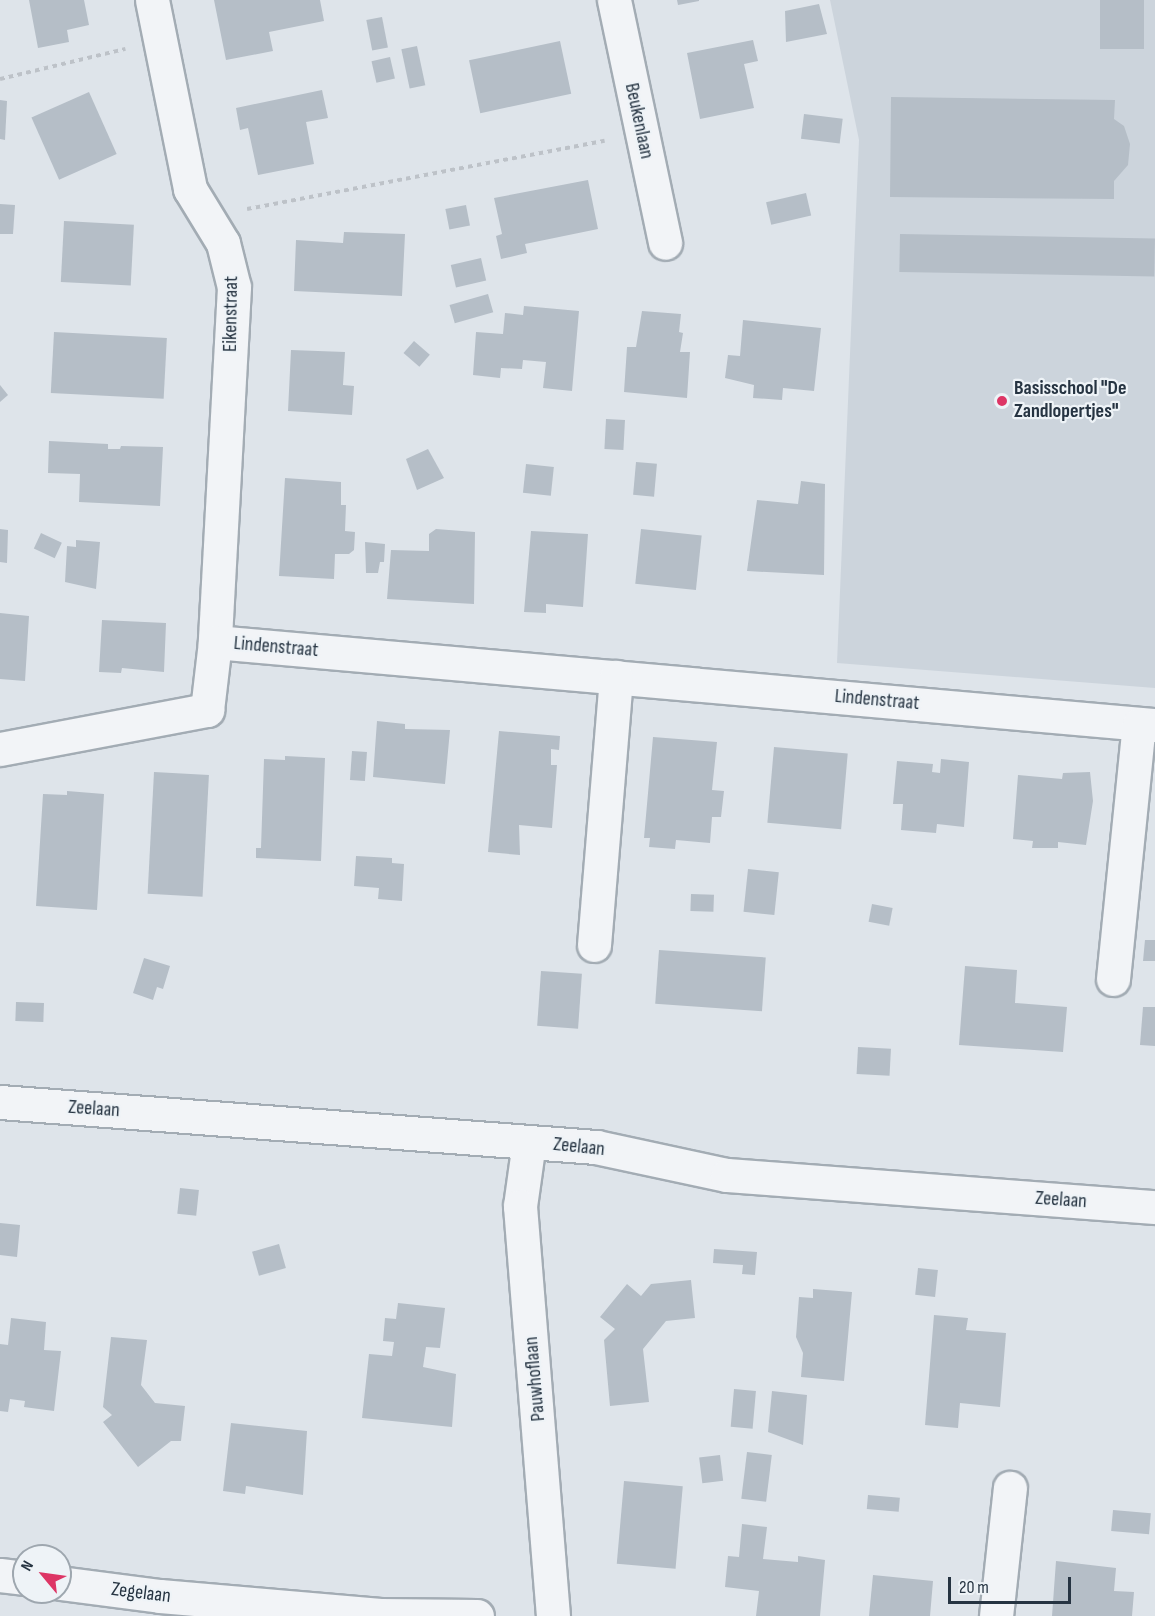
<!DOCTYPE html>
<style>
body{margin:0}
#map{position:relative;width:1155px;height:1616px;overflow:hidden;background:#dee4ea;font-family:"Sofia Sans Condensed",sans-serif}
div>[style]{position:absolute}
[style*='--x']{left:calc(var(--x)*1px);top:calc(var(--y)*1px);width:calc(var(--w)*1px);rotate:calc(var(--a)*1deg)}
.built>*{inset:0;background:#ccd4dc}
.building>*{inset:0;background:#b5bec7;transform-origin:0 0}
.path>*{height:4px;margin-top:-2px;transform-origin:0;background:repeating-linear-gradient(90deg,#bdc2c8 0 4.5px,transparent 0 9px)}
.roads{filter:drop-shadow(2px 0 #a3acb4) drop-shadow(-2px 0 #a3acb4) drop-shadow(0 2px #a3acb4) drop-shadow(0 -2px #a3acb4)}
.minor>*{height:33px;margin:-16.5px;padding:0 16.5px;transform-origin:16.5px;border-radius:16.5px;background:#f2f4f7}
.dots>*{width:16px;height:16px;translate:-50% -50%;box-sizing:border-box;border:3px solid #eef3f7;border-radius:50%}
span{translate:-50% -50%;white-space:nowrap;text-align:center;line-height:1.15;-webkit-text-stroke:4.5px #eef3f7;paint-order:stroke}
.street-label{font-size:20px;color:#263442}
.poi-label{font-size:20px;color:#263442;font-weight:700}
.left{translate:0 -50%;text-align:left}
.north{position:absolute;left:12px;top:1544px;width:60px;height:60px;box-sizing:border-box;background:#eef3f7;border:2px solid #9ea7af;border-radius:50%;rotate:299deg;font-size:16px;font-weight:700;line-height:24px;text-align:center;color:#263442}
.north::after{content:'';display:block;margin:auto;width:21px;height:27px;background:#dd3565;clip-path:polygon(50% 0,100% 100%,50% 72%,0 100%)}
.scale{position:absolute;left:948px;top:1577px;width:123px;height:27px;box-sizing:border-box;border:3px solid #263442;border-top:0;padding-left:8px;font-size:18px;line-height:21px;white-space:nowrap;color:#263442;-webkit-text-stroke:4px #eef3f7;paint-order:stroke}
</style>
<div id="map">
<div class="built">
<div style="clip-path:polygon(830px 0,1155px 0,1155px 688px,837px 663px,859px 140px)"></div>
</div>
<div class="building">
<div style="clip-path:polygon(29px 0,84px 0,89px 25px,67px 30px,69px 42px,38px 48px)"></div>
<div style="clip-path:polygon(214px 0,320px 0,324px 21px,269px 32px,273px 51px,226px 60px)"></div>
<div style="clip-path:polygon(677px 0,699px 0,699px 1px,678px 5px)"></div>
<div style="left:1100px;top:0;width:44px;height:49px"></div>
<div style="clip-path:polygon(819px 4px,827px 34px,786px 42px,785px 11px)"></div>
<div style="left:382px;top:17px;width:31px;height:16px;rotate:79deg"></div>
<div style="clip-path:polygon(753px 40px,758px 61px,744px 64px,754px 108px,700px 119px,687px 53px)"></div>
<div style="left:560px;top:41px;width:54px;height:93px;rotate:78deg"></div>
<div style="left:417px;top:46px;width:40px;height:16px;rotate:78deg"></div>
<div style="left:390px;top:57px;width:22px;height:19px;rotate:77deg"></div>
<div style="clip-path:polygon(322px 90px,328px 118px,306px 122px,314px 164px,258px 175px,248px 128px,240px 130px,236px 108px)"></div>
<div style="left:89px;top:92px;width:68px;height:63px;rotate:66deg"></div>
<div style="clip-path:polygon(891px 97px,1115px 100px,1114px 119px,1124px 126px,1130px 144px,1128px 165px,1114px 181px,1114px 199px,890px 197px)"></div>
<div style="clip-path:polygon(0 100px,7px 101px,5px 140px,0 139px)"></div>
<div style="left:804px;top:114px;width:39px;height:25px;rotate:7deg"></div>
<div style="clip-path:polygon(588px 180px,598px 229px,525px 244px,527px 253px,501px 259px,496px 236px,502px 234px,494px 198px)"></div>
<div style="left:806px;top:193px;width:23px;height:41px;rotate:77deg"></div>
<div style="clip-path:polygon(0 204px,15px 205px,13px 234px,0 234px)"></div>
<div style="left:466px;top:205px;width:21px;height:21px;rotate:79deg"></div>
<div style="left:64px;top:221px;width:70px;height:61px;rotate:3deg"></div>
<div style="clip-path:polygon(344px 232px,405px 234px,402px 296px,294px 291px,296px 240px,343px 243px)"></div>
<div style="left:900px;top:234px;width:255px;height:38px;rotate:1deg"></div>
<div style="left:481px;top:258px;width:23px;height:31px;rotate:77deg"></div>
<div style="left:488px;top:294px;width:19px;height:40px;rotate:74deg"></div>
<div style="clip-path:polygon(524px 306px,579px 311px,572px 391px,543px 388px,546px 362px,523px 360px,522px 369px,501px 368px,500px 378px,473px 375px,476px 332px,503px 334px,505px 313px,523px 315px)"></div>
<div style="clip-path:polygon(642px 311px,681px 314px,679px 332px,683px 333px,680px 352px,690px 352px,687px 398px,624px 392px,627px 347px,636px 347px)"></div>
<div style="clip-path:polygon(743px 320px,821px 328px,814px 391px,783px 388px,782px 400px,753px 398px,754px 385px,725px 378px,728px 355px,740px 356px)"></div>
<div style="left:54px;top:332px;width:113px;height:61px;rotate:3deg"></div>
<div style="left:414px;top:341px;width:21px;height:16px;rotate:41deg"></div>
<div style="clip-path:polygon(291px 350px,345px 352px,343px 385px,354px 386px,352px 415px,288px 411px)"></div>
<div style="clip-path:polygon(0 385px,8px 395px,0 402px)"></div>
<div style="left:606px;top:419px;width:19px;height:30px;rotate:3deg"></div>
<div style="clip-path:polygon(49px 441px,108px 444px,108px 449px,120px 449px,121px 446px,163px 447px,160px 506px,79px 502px,80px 474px,48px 473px)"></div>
<div style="clip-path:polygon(428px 449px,444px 478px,417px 490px,406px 459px)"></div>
<div style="left:636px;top:462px;width:21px;height:33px;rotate:5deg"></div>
<div style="left:526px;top:464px;width:28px;height:29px;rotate:6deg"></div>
<div style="clip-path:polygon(285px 478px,341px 482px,341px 505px,346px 505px,345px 531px,355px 532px,354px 550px,349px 554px,335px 554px,334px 579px,279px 576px)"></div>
<div style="clip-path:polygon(801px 481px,825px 484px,824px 575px,747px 571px,757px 500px,798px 504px)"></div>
<div style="clip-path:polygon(0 529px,8px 530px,7px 563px,0 562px)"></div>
<div style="clip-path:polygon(436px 529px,475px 532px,474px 604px,387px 599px,391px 550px,429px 551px,429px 534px)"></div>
<div style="left:641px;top:529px;width:61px;height:55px;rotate:6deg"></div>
<div style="clip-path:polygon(531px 531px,588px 534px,583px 607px,546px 604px,546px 613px,524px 612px)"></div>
<div style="left:41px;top:533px;width:23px;height:17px;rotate:25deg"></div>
<div style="clip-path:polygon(76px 540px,100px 542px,96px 589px,65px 582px,67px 546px,76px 547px)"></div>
<div style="clip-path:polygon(365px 542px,385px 544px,384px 562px,380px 562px,378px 573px,366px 573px)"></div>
<div style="clip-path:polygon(0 613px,29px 616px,25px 681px,0 679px)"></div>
<div style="clip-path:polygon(102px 620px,166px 623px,164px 672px,122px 668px,121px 673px,99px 672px)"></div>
<div style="clip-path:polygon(377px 721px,405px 724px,405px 729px,450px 730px,445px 784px,373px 777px)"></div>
<div style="clip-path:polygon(499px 731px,560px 736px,559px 750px,551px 749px,551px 765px,557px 765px,552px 828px,519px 825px,520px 855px,488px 852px)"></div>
<div style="clip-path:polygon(653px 737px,717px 742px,712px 790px,724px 791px,721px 817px,712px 817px,710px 843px,676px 840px,675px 849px,649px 847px,650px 838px,644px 838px)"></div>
<div style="left:774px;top:747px;width:74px;height:76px;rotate:5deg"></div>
<div style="left:352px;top:751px;width:15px;height:29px;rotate:4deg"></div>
<div style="clip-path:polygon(285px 756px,325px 758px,321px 861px,256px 858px,256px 848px,261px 848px,264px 759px,285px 760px)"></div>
<div style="clip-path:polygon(941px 759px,969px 762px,964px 827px,937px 824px,936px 833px,901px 830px,903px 804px,893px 804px,897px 761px,933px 764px,932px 772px,940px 773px)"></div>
<div style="left:154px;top:772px;width:55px;height:122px;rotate:3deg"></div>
<div style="clip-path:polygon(1090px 772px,1093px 801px,1086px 845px,1058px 842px,1058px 848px,1032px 848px,1033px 841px,1013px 839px,1018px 775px,1062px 779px,1063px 773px)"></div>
<div style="clip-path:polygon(67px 791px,104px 794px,97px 910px,36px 906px,43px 794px,67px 795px)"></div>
<div style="clip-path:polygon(356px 856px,392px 858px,392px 863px,404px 864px,402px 901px,378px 899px,379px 888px,354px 886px)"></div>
<div style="left:748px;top:869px;width:31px;height:43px;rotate:6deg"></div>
<div style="left:691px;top:894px;width:23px;height:17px;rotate:2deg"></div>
<div style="left:872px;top:904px;width:21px;height:18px;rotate:11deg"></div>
<div style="clip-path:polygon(1145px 940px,1155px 940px,1155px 961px,1143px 961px)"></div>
<div style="left:659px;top:950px;width:107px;height:54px;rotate:4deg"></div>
<div style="clip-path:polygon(144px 958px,170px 966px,163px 989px,157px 987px,153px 1000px,133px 993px)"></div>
<div style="clip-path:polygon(965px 966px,1017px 970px,1015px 1003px,1067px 1007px,1063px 1052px,959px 1045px)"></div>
<div style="left:541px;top:971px;width:41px;height:55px;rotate:4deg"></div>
<div style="left:16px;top:1002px;width:28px;height:19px;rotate:2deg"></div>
<div style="clip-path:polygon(1143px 1007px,1155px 1007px,1155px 1046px,1140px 1045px)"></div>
<div style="left:858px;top:1047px;width:33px;height:27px;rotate:3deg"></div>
<div style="left:180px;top:1188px;width:19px;height:26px;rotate:6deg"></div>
<div style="clip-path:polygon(0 1223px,20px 1225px,17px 1257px,0 1255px)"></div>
<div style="left:279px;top:1244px;width:25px;height:28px;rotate:74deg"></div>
<div style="clip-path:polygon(714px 1249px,757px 1252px,755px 1275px,742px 1274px,743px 1265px,713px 1263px)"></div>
<div style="left:918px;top:1268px;width:20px;height:27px;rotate:6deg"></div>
<div style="clip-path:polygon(691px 1280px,695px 1318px,666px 1321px,643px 1349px,649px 1402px,610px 1406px,604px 1340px,615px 1329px,600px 1317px,627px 1284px,641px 1296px,651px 1284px)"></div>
<div style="clip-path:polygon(813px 1289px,852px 1292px,844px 1381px,801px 1377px,803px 1353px,796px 1337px,799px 1297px,813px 1298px)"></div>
<div style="clip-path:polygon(398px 1303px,445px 1308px,440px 1348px,426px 1347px,423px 1367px,456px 1374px,452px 1427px,362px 1418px,369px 1354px,392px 1356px,394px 1342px,383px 1341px,385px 1318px,396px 1319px)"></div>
<div style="clip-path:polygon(934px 1315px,968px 1318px,966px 1330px,1006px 1333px,1000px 1407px,960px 1403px,958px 1428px,925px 1425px)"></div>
<div style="clip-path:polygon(11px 1318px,46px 1322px,44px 1350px,61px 1351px,54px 1411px,24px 1407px,25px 1401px,10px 1399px,8px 1412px,0 1411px,0 1344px,8px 1345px)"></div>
<div style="clip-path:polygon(111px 1337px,147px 1340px,141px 1385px,155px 1403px,185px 1406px,181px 1441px,171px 1441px,138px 1467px,103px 1422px,112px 1415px,103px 1407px)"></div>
<div style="left:734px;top:1389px;width:22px;height:38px;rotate:5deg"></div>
<div style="clip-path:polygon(772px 1391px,807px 1395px,803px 1445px,768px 1432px)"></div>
<div style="clip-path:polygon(231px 1423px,307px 1431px,303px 1495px,246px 1486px,245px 1494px,223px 1491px)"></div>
<div style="left:747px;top:1452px;width:25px;height:47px;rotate:7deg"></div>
<div style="left:720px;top:1455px;width:26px;height:21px;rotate:83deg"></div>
<div style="left:624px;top:1481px;width:59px;height:83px;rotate:5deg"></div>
<div style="left:868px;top:1495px;width:32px;height:14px;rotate:5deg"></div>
<div style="left:1113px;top:1510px;width:38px;height:21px;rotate:5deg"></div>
<div style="clip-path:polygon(742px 1524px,767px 1527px,763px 1559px,798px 1562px,798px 1556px,825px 1560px,820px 1616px,756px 1616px,759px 1591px,725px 1587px,728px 1556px,739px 1557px)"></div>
<div style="clip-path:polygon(1056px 1561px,1116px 1568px,1114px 1591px,1134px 1592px,1132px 1616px,1052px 1616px)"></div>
<div style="clip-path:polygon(873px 1575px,933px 1581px,930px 1616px,869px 1616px)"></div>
</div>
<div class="path">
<div style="--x:0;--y:79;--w:129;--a:-13.5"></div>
<div style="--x:247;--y:209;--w:364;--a:-10.8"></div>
</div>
<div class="roads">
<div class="minor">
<div style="--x:152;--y:0;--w:193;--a:78.6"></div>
<div style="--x:190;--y:189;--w:63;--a:58.6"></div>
<div style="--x:223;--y:243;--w:45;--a:76"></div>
<div style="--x:234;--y:287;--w:356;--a:93.1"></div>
<div style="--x:614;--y:0;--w:248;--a:78.1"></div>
<div style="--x:0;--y:749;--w:211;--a:-10.7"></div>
<div style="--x:207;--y:710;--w:68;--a:-83.3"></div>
<div style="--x:215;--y:642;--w:944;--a:5.05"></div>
<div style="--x:594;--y:945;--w:269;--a:-85.3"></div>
<div style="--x:1113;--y:979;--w:256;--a:-84.2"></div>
<div style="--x:0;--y:1102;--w:598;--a:4.32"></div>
<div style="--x:596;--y:1147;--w:134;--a:12.1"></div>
<div style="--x:727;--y:1175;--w:429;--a:4.3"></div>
<div style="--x:529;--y:1142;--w:65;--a:98"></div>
<div style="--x:520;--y:1206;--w:411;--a:85.4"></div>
<div style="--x:0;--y:1575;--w:24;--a:7"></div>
<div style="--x:60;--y:1583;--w:101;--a:7.4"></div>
<div style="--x:160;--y:1596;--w:221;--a:4.9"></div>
<div style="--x:380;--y:1615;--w:97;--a:0.6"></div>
<div style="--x:996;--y:1616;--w:129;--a:-83.8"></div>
</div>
</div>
<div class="dots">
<div style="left:1002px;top:401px;background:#dd3565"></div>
</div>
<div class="street-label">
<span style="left:639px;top:121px;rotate:78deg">Beukenlaan</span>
<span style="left:231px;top:314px;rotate:-89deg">Eikenstraat</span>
<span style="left:276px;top:647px;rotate:5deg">Lindenstraat</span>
<span style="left:877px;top:700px;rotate:5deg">Lindenstraat</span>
<span style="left:94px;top:1109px;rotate:4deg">Zeelaan</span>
<span style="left:579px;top:1147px;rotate:6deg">Zeelaan</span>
<span style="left:1061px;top:1200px;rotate:4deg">Zeelaan</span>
<span style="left:535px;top:1379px;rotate:-95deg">Pauwhoflaan</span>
<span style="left:141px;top:1593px;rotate:7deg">Zegelaan</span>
</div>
<div class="poi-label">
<span class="left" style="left:1014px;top:400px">Basisschool "De<br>Zandlopertjes"</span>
</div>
<div class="north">N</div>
<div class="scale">20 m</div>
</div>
